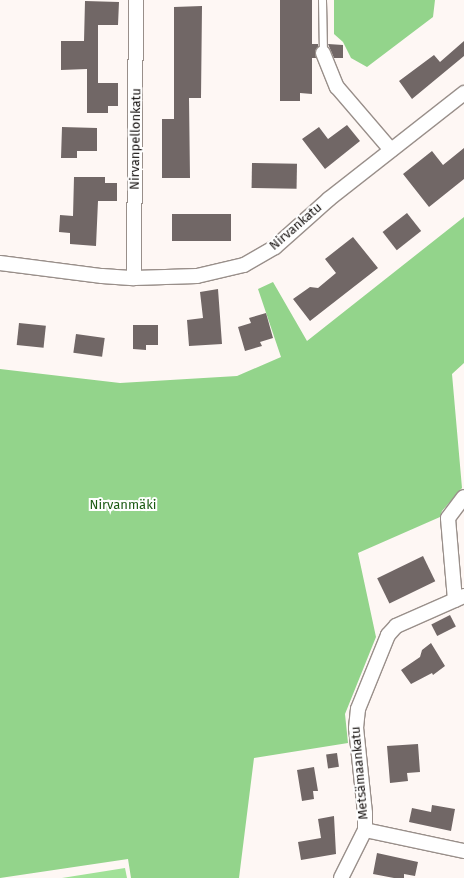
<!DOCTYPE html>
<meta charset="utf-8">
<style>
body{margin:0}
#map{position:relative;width:464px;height:878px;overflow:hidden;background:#fef7f4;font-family:"Fira Sans",sans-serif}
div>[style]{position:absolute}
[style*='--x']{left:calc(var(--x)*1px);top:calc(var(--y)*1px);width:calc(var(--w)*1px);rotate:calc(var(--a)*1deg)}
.green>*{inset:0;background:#a1e198}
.forest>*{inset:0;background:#93d48b}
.building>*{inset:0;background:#716766;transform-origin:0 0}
.roads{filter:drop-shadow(1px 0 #998f8a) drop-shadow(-1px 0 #998f8a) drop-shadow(0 1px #998f8a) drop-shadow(0 -1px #998f8a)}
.service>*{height:7px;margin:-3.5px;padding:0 3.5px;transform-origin:3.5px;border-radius:3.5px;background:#fff}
.minor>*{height:14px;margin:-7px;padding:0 7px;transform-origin:7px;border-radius:7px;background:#fff}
span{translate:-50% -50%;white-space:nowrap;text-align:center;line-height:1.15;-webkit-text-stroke:4px #fff;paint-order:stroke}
.street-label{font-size:13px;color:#161210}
.park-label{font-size:13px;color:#1b5a13}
</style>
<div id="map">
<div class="green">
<div style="clip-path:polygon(125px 868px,127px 878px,62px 878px)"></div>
</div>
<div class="forest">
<div style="clip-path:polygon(334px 0,435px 0,433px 17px,367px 67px,351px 58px,343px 42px,334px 34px)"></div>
<div style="clip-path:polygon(464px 217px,464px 363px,452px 374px,462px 488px,442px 511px,440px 517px,358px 553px,376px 637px,345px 714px,348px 743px,254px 758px,239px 878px,131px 878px,128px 859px,0 878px,0 369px,120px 383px,237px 376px,281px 357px,258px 289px,273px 282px,307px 341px)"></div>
</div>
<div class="building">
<div style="clip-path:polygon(280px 0,312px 0,312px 44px,318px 44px,318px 47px,315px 51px,316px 58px,312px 58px,312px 94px,300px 93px,300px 101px,280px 101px)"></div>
<div style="clip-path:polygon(85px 1px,119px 2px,118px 25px,98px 25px,98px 83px,118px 83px,118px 106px,108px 106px,108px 113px,87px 113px,87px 69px,61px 70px,61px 41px,84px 41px)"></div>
<div style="clip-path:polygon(202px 6px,201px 98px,189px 98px,190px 178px,162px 178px,162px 119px,174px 119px,174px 7px)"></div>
<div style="clip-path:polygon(464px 41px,464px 56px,412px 99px,399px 81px,434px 55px,440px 62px)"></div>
<div style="clip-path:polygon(328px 44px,343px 45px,343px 58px,334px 58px)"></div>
<div style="clip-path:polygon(347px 125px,360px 141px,325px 169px,302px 139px,319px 127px,328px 139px)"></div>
<div style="clip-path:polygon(62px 127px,97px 128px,97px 151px,77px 151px,77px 158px,61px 158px)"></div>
<div style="clip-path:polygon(464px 148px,464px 179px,429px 207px,403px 174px,432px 151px,443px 165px)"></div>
<div style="left:252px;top:163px;width:45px;height:25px;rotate:1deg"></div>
<div style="clip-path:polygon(74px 177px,105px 177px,105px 183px,117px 183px,117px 201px,98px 201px,96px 246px,70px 244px,70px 233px,59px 232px,60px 215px,73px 216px)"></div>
<div style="left:407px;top:213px;width:23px;height:31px;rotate:52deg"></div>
<div style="left:172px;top:214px;width:59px;height:27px"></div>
<div style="clip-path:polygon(353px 237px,378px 268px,310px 321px,293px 299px,310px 287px,318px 288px,336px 273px,325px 259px)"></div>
<div style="clip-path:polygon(218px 289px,222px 344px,189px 346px,187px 320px,203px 318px,200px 292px)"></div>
<div style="clip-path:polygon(266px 313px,273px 338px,260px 342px,262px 346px,245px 351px,238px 327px,251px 323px,249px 318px)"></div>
<div style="left:19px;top:323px;width:27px;height:22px;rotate:6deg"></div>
<div style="clip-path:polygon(133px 325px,158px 325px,158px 345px,146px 345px,146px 350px,133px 349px)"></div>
<div style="left:76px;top:334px;width:29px;height:19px;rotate:8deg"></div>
<div style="left:423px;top:556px;width:28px;height:51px;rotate:64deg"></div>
<div style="left:450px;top:615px;width:13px;height:21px;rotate:63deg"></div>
<div style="clip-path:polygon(431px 643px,445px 666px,433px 675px,432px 673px,411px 684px,401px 670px,420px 657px,422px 650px)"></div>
<div style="clip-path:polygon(418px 744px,420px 772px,407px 773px,408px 781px,390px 783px,387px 746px)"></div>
<div style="left:337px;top:753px;width:14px;height:11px;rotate:82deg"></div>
<div style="clip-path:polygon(314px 767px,318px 791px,313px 791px,314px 799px,302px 801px,297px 770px)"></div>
<div style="clip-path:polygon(432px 805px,455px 809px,451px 831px,409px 822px,412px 808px,431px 812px)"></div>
<div style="clip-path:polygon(334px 816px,336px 854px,301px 860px,298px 842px,321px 838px,318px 819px)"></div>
<div style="clip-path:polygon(377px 853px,418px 862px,415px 876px,404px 874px,404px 878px,394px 878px,373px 874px)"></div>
</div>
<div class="roads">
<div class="service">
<div style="--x:322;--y:0;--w:53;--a:88.9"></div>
</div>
<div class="minor">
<div style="--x:323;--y:53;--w:37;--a:68"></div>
<div style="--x:337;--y:87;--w:83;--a:49.4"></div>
<div style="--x:0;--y:263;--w:103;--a:7.3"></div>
<div style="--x:102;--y:276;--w:32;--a:4"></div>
<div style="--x:134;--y:278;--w:63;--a:-1.8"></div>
<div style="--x:197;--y:276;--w:48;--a:-13.2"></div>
<div style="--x:244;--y:265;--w:36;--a:-30"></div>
<div style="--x:275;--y:247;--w:72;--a:-41.6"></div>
<div style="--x:329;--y:199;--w:172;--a:-38.1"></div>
<div style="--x:134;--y:278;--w:278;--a:-89.6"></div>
<div style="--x:455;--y:600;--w:82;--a:-94.9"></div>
<div style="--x:448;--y:518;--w:26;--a:-53"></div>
<div style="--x:365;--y:830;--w:101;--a:12"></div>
<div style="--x:341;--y:878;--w:54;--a:-63.4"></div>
<div style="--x:365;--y:830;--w:17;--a:-90"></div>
<div style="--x:365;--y:813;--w:85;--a:-96"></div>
<div style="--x:356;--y:728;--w:19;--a:-84"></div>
<div style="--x:358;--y:709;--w:80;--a:-67.9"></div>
<div style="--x:388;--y:635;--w:12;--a:-48"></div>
<div style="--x:396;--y:626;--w:74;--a:-23.8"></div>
</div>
</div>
<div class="street-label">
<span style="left:136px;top:139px;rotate:-89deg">Nirvanpellonkatu</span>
<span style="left:296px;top:227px;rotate:-41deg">Nirvankatu</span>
<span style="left:360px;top:773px;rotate:-95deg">Metsämaankatu</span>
</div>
<div class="park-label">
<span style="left:123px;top:505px">Nirvanmäki</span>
</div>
</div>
